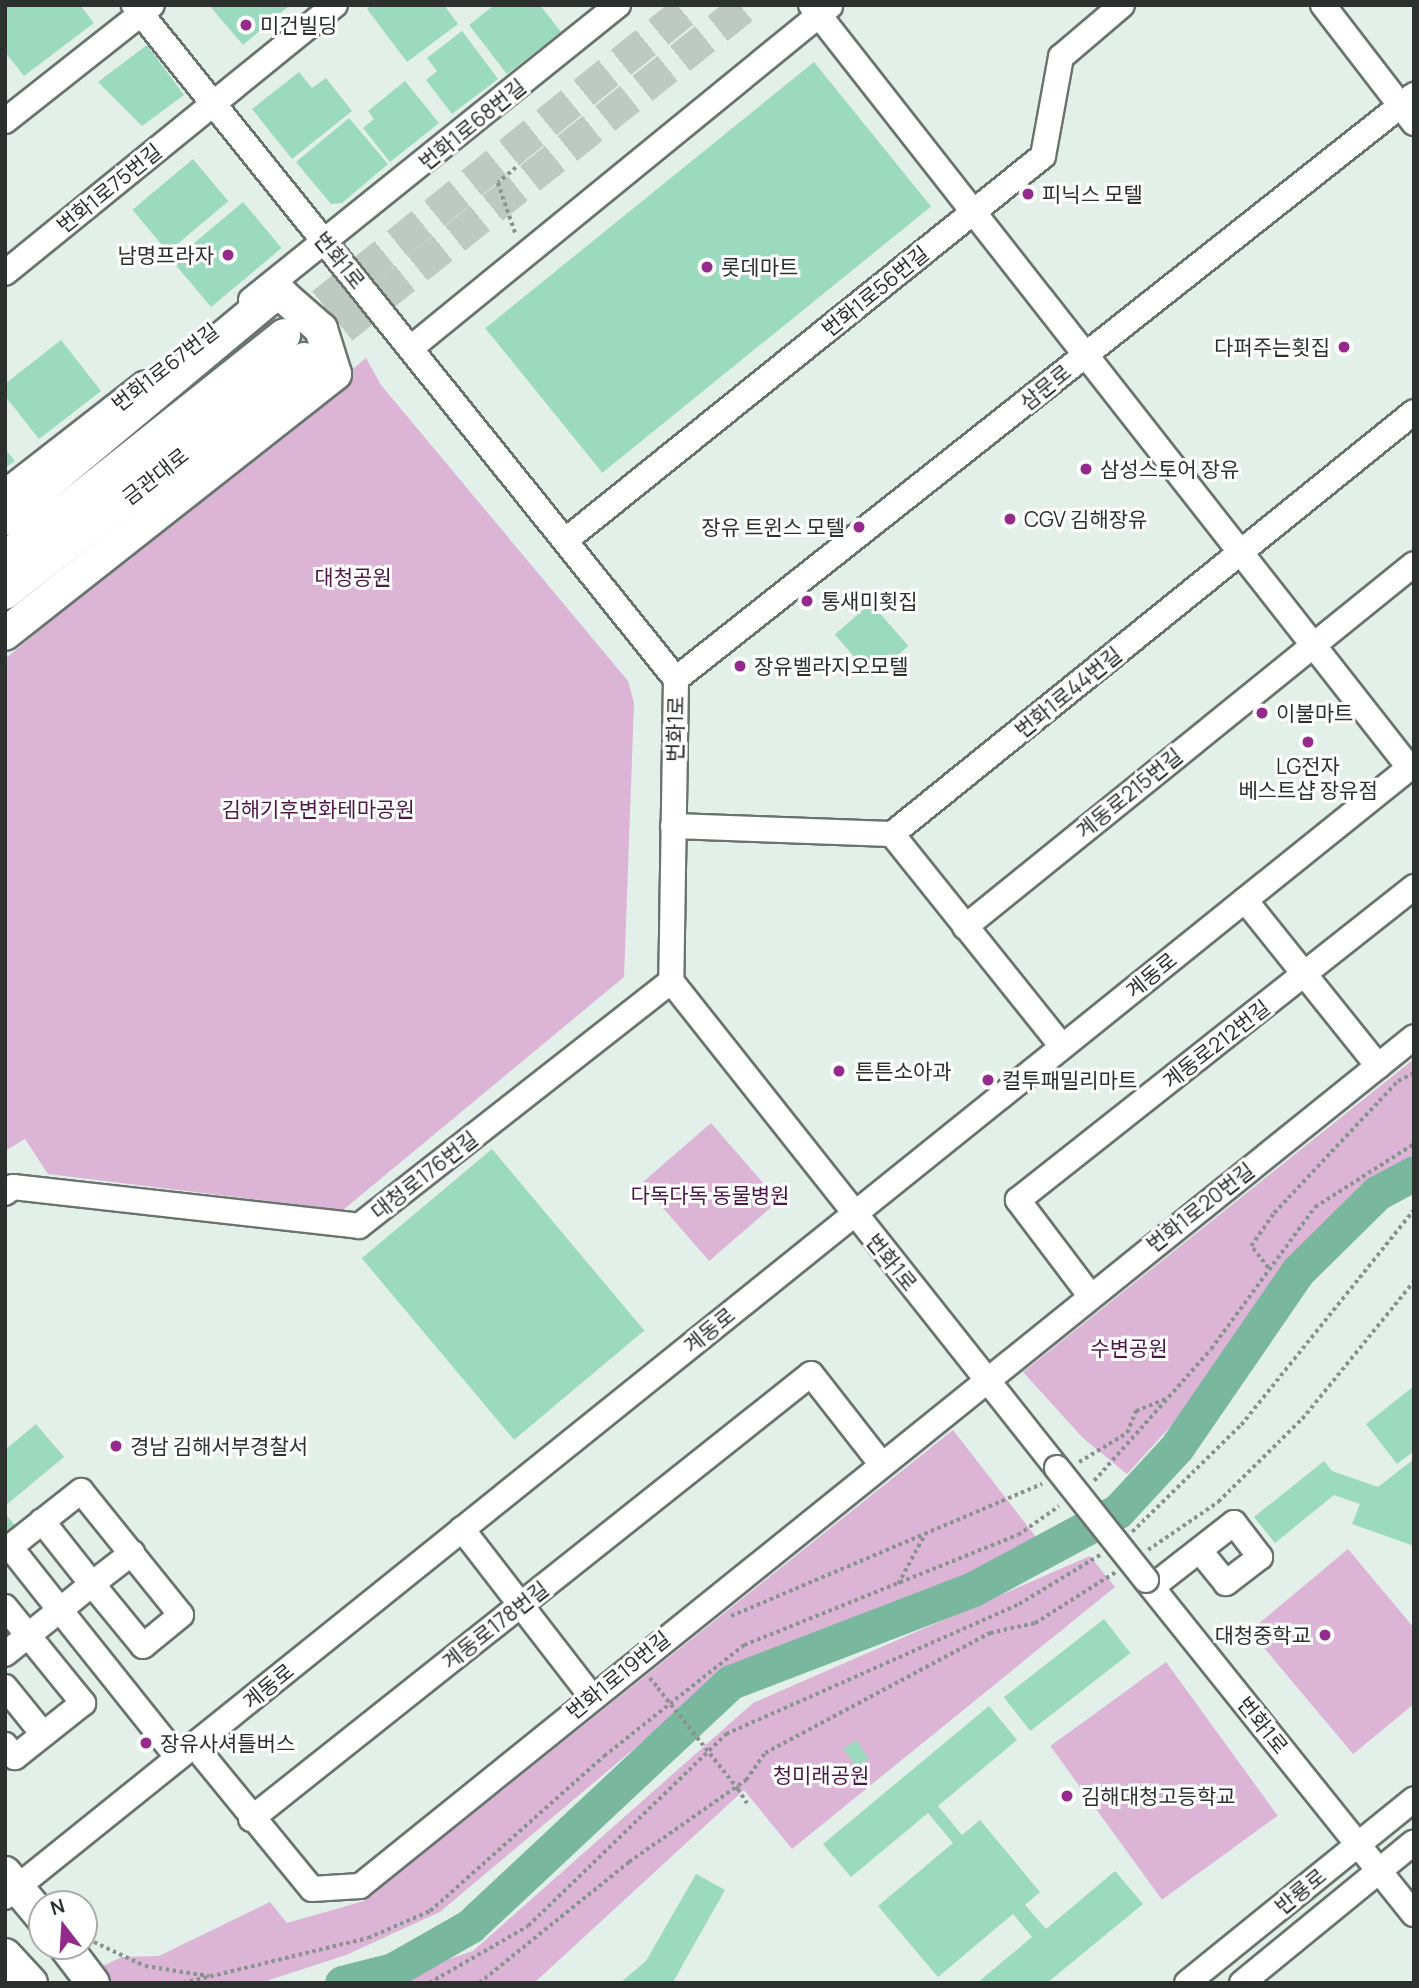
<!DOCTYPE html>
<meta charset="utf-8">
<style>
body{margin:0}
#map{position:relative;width:1419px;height:1988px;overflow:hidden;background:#e3efe9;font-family:Manrope,"Noto Sans KR",sans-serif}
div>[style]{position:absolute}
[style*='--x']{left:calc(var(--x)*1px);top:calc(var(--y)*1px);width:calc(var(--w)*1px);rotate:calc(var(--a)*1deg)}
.green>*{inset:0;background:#dcb4d6;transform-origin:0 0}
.river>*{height:35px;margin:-17.5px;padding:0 17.5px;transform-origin:17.5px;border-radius:17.5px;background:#7ab79f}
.building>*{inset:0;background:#9cdac0;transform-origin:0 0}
.major-tunnel>*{height:32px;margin-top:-16px;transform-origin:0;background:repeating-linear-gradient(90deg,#bec9c4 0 32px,transparent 0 48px)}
.path>*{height:3.5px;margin-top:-1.75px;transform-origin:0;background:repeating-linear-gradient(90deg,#89928e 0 3.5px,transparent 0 7px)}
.roads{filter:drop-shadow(2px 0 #6a746f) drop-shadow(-2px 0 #6a746f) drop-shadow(0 2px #6a746f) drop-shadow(0 -2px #6a746f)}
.minor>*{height:24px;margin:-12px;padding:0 12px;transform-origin:12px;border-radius:12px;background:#fff}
.major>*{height:32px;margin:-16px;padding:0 16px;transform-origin:16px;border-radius:16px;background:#fff}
.path-bridge>*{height:3.5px;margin-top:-1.75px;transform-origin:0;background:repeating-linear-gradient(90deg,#89928e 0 3.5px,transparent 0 7px)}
.bridges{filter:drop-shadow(2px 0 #6a746f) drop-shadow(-2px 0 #6a746f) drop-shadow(0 2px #6a746f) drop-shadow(0 -2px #6a746f)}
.minor-bridge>*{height:24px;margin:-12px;padding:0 12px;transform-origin:12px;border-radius:12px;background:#fff}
.dots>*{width:19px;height:19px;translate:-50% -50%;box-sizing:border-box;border:4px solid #fff;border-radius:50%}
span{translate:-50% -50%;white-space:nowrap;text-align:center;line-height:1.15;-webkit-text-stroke:6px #fff;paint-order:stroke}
.poi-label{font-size:21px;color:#2c312f}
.left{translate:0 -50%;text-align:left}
.right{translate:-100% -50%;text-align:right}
.street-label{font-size:21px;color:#2c312f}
.park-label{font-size:21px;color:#4d1848}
.frame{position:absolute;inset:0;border:7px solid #2c312f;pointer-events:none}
.north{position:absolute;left:28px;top:1890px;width:70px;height:70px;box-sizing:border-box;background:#fff;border:2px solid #abadac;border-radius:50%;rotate:343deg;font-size:19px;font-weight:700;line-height:28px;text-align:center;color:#2c312f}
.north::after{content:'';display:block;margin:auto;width:24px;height:32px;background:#942a8c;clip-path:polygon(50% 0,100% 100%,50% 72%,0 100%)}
</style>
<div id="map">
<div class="green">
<div style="clip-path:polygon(366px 358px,381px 385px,628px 681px,634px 703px,624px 977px,343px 1210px,48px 1174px,25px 1139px,5px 1151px,5px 659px)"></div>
<div style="clip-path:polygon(1414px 1059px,1414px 1154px,1356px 1193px,1201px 1393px,1127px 1474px,1083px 1438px,1023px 1372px)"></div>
<div style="left:711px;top:1123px;width:103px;height:92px;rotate:49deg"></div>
<div style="clip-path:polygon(953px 1430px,1036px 1537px,964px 1580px,730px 1668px,440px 1912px,346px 1955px,260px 1983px,99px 1983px,90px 1972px,122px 1957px,159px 1956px,270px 1902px,287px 1923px,364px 1901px)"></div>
<div style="clip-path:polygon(1348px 1549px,1414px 1628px,1414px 1704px,1353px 1754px,1250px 1631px)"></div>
<div style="clip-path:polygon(1090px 1556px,1115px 1587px,792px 1849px,744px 1790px,534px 1983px,376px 1983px,473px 1951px,753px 1703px)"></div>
<div style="left:1166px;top:1662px;width:190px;height:143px;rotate:54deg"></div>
</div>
<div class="river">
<div style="--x:342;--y:1983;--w:53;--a:-14.3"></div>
<div style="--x:393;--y:1970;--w:89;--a:-29.7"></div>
<div style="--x:470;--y:1926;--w:357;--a:-43.1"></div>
<div style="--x:731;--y:1682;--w:259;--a:-21"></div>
<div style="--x:973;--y:1589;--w:165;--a:-28.3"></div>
<div style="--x:1118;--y:1511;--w:87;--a:-47.3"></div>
<div style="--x:1177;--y:1447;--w:214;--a:-55.5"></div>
<div style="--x:1298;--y:1271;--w:111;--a:-44.6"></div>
<div style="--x:1377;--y:1193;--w:42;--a:-28.4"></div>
</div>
<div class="building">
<div style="clip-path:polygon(5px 5px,80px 5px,94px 23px,24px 76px,5px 52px)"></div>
<div style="clip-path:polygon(209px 5px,290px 5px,243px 45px)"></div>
<div style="clip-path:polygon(372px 5px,444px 5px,458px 24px,407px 62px,367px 9px)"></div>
<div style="clip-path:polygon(494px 5px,540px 5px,561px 32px,507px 74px,469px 25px)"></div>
<div style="clip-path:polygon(462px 31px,498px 79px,452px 114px,426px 80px,437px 71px,427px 58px)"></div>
<div style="clip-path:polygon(147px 45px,184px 95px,142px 126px,98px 82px)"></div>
<div style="left:814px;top:62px;width:186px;height:423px;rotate:51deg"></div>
<div style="clip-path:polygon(299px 72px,312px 88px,326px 78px,352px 111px,292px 159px,252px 109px)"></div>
<div style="clip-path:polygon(405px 81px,439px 123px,390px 162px,363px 128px,374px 119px,368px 111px)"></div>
<div style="clip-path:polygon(349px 118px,388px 164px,342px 203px,331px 204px,296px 162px)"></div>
<div style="left:193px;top:159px;width:55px;height:79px;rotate:50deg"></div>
<div style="left:243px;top:202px;width:60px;height:92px;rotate:50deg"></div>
<div style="clip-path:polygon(61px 340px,101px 391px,39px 439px,5px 396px,5px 384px)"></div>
<div style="clip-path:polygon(5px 449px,15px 461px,5px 468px)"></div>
<div style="left:871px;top:603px;width:57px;height:48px;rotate:49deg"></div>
<div style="left:492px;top:1149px;width:237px;height:170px;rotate:50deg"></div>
<div style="clip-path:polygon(1414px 1386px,1414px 1451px,1397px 1464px,1366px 1424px)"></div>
<div style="clip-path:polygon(36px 1424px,64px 1457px,5px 1506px,5px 1450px)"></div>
<div style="clip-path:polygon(1414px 1459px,1414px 1546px,1352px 1524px,1360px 1504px,1334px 1495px,1275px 1543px,1254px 1517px,1324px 1461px,1332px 1471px,1378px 1487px)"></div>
<div style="clip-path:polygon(5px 1514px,15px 1525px,5px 1533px)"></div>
<div style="left:1104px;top:1619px;width:43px;height:127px;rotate:52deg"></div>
<div style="clip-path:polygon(989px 1706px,1017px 1740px,938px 1806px,962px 1835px,980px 1820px,1040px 1892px,1025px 1905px,1046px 1929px,1115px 1871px,1143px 1904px,1047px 1983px,977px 1983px,1032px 1937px,1013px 1914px,938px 1977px,878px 1906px,953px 1843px,928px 1813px,851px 1877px,823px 1844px)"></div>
<div style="left:856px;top:1740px;width:23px;height:15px;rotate:56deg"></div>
<div style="clip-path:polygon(696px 1874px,725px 1890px,673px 1982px,620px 1983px,646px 1961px)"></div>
</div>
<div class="major-tunnel">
<div style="--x:285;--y:334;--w:523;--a:-38.95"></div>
<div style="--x:305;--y:358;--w:566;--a:-38.61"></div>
</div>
<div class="path">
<div style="--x:516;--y:168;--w:23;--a:140"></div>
<div style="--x:498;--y:183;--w:55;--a:70.9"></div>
<div style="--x:1268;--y:1268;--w:28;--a:-128"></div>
<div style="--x:1251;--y:1246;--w:40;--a:-55.1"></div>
<div style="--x:1274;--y:1213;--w:181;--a:-46.8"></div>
<div style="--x:1398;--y:1081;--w:18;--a:-27"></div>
<div style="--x:1079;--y:1462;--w:56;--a:-31.1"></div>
<div style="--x:1127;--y:1433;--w:24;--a:-68"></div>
<div style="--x:1136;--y:1411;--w:35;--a:-22"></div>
<div style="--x:1094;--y:1481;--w:176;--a:-48.4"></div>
<div style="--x:1211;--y:1349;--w:176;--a:-53.8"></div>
<div style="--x:1315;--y:1207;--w:117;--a:-32.5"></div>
<div style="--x:1132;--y:1532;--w:153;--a:-44.5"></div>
<div style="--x:1241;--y:1425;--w:276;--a:-51.2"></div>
<div style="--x:1148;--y:1550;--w:85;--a:-34.4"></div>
<div style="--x:1218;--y:1502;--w:118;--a:-44.7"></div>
<div style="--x:1302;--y:1419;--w:178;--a:-50.9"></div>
<div style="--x:898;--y:1584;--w:55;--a:-61.6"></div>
<div style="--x:731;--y:1616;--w:338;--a:-23"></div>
<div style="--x:650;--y:1678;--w:13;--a:51"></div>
<div style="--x:738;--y:1789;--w:17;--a:57"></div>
<div style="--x:94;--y:1942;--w:56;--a:25.2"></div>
<div style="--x:145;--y:1966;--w:65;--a:8.9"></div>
<div style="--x:183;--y:1983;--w:190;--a:-13.7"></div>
<div style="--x:368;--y:1938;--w:68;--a:-23.5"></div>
<div style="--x:430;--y:1911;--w:233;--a:-41.7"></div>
<div style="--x:604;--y:1756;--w:179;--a:-38.4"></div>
<div style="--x:744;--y:1645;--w:295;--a:-21.9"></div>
<div style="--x:1018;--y:1535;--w:50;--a:-35.3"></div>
<div style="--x:429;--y:1983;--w:114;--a:-29.9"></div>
<div style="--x:528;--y:1926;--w:276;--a:-44.1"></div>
<div style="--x:726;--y:1734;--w:321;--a:-23.9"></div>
<div style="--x:1019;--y:1604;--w:95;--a:-31.2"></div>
<div style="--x:479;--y:1983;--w:193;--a:-38.9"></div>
<div style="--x:629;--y:1862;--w:143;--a:-35"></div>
<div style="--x:746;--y:1780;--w:33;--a:-55"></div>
<div style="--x:765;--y:1753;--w:255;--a:-28.1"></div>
<div style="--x:990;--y:1633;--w:46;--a:-12.5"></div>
<div style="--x:1035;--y:1623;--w:96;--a:-32.2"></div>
</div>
<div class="roads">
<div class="minor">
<div style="--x:134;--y:5;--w:865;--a:51.2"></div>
<div style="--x:676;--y:679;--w:302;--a:90.9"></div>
<div style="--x:671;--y:981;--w:621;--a:51.6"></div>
<div style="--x:811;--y:5;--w:969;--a:51.88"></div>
<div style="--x:1323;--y:5;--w:149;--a:52.4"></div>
<div style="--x:5;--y:121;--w:187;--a:-38.3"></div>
<div style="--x:5;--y:273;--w:425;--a:-39.1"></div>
<div style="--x:251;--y:300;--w:471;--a:-38.8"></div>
<div style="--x:411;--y:348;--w:541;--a:-39.22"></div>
<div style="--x:5;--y:492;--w:177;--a:-37.9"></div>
<div style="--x:566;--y:540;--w:612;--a:-38.84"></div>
<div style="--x:1043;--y:156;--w:101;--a:-79.7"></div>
<div style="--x:1061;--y:57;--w:80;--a:-40.4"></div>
<div style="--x:676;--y:679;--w:941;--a:-38.36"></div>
<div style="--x:673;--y:826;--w:219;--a:2.1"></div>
<div style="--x:892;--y:834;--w:671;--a:-38.95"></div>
<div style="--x:892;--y:834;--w:272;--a:51.3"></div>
<div style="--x:1245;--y:900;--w:213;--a:51.3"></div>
<div style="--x:965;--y:927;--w:577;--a:-38.95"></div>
<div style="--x:5;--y:1193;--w:10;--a:-37"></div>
<div style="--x:13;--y:1187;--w:348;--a:6.4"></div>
<div style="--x:359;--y:1226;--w:397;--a:-38.1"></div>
<div style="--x:1089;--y:1294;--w:118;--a:-127.1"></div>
<div style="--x:1018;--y:1200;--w:505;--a:-38.32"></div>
<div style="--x:42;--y:1521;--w:80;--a:51.6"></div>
<div style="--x:92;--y:1584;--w:51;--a:-37.8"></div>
<div style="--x:462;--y:1529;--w:211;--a:52.3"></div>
<div style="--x:5;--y:1551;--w:97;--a:-38.3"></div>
<div style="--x:81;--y:1491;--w:159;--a:51.1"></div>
<div style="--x:181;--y:1615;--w:49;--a:140.8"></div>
<div style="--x:143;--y:1646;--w:80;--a:-129.4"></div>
<div style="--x:92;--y:1584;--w:41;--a:140.9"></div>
<div style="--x:60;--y:1610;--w:80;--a:-128.4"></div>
<div style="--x:1146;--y:1580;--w:428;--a:51.3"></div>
<div style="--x:1152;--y:1587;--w:104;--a:-38"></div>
<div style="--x:1234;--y:1523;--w:43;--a:52.6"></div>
<div style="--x:1260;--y:1557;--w:43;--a:142.6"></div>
<div style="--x:1226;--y:1583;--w:41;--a:-129.1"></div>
<div style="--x:5;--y:1607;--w:124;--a:50.9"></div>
<div style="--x:83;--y:1703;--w:87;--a:141.5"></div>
<div style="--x:15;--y:1757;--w:16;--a:-130"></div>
<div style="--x:5;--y:1654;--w:70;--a:-38.7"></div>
<div style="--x:60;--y:1610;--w:189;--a:51.4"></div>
<div style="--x:5;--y:1687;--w:60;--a:51"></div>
<div style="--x:194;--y:1745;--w:186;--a:50.7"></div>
<div style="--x:312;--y:1889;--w:48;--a:-3.6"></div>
<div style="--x:360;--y:1886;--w:1353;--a:-38.85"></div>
<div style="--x:251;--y:1819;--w:715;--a:-38.47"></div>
<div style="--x:811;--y:1374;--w:115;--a:52"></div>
<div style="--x:5;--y:1897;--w:1808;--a:-38.8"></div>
<div style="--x:1187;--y:1983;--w:292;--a:-39"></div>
<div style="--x:1242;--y:1983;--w:222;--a:-39.3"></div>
</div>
<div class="major">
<div style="--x:5;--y:519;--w:344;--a:-39.8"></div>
<div style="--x:269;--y:299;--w:14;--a:-17"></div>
<div style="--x:282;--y:295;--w:52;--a:41.1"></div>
<div style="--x:321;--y:329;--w:47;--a:72.7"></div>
<div style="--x:335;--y:374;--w:420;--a:141.8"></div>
<div style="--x:5;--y:558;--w:357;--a:-38.6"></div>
<div style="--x:5;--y:593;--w:380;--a:-38"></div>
<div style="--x:5;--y:1873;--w:57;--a:49.9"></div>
<div style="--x:65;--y:1946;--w:46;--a:52.9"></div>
<div style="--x:5;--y:1955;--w:38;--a:47"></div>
</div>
</div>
<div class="path-bridge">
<div style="--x:658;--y:1688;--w:129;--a:51.6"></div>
</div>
<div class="bridges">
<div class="minor-bridge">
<div style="--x:1057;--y:1468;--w:143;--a:51.5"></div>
</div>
</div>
<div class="dots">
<div style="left:246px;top:25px;background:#942a8c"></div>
<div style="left:1028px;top:194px;background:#942a8c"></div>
<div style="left:228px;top:255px;background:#942a8c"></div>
<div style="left:707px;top:267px;background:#942a8c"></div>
<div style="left:1344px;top:347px;background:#942a8c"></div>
<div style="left:1086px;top:469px;background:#942a8c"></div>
<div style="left:1010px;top:519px;background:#942a8c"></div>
<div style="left:859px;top:527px;background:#942a8c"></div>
<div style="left:807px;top:601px;background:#942a8c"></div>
<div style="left:740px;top:666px;background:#942a8c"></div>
<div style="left:1262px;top:713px;background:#942a8c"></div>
<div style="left:1308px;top:742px;background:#942a8c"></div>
<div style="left:839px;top:1071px;background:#942a8c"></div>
<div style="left:988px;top:1080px;background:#942a8c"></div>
<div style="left:116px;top:1446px;background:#942a8c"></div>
<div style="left:1325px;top:1635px;background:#942a8c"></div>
<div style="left:146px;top:1743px;background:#942a8c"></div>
<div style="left:1067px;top:1796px;background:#942a8c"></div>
</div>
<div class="poi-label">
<span class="left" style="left:260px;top:25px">미건빌딩</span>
<span class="left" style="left:1042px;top:194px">피닉스 모텔</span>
<span class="right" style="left:214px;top:255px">남명프라자</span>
<span class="left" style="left:721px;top:267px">롯데마트</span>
<span class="right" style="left:1330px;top:347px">다퍼주는횟집</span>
<span class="left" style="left:1100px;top:469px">삼성스토어 장유</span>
<span class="left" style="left:1024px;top:519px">CGV 김해장유</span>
<span class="right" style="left:845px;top:527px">장유 트윈스 모텔</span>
<span class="left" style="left:821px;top:601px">통새미횟집</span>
<span class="left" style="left:754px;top:666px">장유벨라지오모텔</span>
<span class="left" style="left:1276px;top:713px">이불마트</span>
<span style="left:1308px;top:778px">LG전자<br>베스트샵 장유점</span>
<span class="left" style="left:855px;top:1071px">튼튼소아과</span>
<span class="left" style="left:1002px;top:1080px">컬투패밀리마트</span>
<span class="left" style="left:130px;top:1446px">경남 김해서부경찰서</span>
<span class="right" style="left:1311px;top:1635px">대청중학교</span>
<span class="left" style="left:160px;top:1743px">장유사셔틀버스</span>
<span class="left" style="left:1081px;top:1796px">김해대청고등학교</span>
</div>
<div class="street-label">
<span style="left:472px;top:124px;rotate:-39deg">번화1로68번길</span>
<span style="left:109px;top:188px;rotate:-39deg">번화1로75번길</span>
<span style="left:340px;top:260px;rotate:51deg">번화1로</span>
<span style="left:875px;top:291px;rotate:-39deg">번화1로56번길</span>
<span style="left:165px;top:367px;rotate:-38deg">번화1로67번길</span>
<span style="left:1045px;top:387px;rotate:-39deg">삼문로</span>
<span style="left:155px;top:476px;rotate:-38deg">금관대로</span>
<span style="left:1068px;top:692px;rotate:-39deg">번화1로44번길</span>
<span style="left:675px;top:729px;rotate:-89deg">번화1로</span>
<span style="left:1129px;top:793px;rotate:-39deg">계동로215번길</span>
<span style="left:1151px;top:975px;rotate:-39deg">계동로</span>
<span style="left:1216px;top:1044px;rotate:-38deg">계동로212번길</span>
<span style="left:424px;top:1175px;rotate:-38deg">대청로176번길</span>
<span style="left:1200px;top:1207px;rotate:-38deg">번화1로20번길</span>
<span style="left:892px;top:1262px;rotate:51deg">번화1로</span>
<span style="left:709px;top:1330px;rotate:-39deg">계동로</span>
<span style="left:495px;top:1625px;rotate:-38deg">계동로178번길</span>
<span style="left:618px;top:1675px;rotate:-39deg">번화1로19번길</span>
<span style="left:268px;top:1686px;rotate:-39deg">계동로</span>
<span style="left:1263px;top:1725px;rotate:51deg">번화1로</span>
<span style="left:1300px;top:1891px;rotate:-39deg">반룡로</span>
</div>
<div class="park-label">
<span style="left:353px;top:577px">대청공원</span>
<span style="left:318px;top:809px">김해기후변화테마공원</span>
<span style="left:710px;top:1195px">다독다독 동물병원</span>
<span style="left:1129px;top:1348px">수변공원</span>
<span style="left:821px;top:1775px">청미래공원</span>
</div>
<div class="frame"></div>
<div class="north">N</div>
</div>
